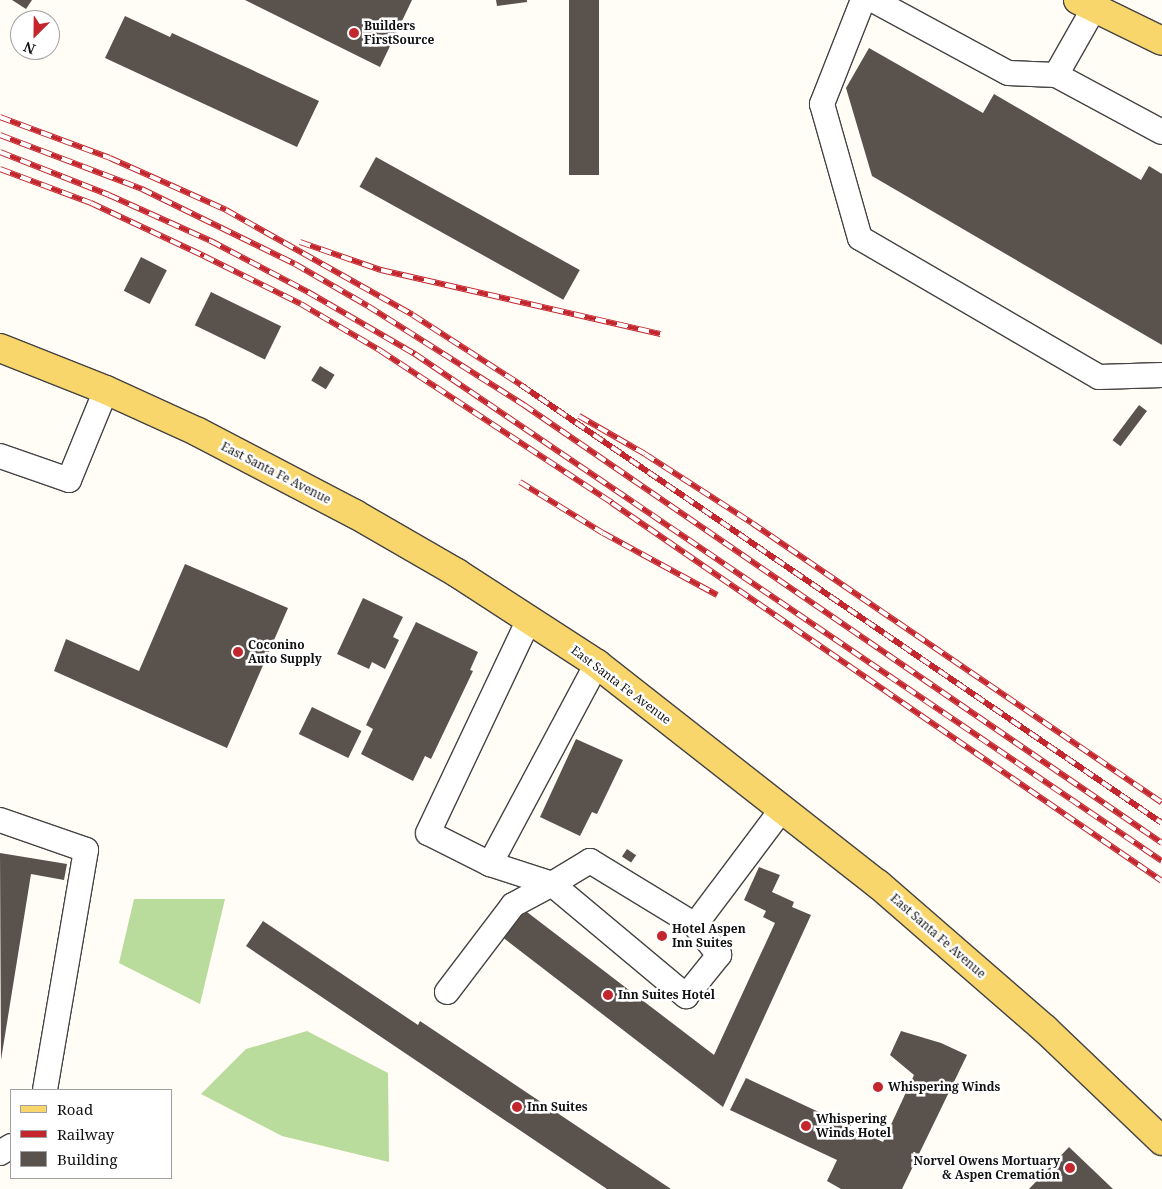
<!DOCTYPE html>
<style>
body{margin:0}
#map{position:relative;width:1162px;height:1189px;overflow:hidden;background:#fffdf5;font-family:"Noto Serif",serif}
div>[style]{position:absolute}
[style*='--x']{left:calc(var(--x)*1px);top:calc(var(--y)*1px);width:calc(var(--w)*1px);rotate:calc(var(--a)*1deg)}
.forest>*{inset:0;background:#b9dc9c}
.building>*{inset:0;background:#5a524d;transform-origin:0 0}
.roads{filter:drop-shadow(1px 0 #444) drop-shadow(-1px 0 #444) drop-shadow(0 1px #444) drop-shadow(0 -1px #444)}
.minor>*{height:24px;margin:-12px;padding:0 12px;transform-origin:12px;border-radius:12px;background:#fff}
.major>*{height:28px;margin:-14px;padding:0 14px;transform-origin:14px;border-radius:14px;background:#f9d66b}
.rail>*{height:5.5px;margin-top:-2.75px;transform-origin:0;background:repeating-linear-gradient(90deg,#fff 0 11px,#c4262e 0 22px);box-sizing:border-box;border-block:1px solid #c4262e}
.dots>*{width:14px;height:14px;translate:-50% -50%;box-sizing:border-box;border:2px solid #fff;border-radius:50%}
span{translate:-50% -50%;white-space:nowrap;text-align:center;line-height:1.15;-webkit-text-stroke:5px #fff;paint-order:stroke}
.poi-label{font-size:12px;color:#111;font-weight:700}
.left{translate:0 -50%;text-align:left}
.right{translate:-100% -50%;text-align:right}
.street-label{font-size:12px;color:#111}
.legend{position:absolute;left:10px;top:1089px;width:162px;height:90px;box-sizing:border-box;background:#fff;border:1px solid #a0a0a0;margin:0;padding:6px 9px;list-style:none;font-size:15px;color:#111}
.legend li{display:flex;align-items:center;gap:10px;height:25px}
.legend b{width:25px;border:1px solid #a0a0a0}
.north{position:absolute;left:10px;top:10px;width:50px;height:50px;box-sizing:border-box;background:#fff;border:1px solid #a0a0a0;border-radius:50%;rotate:203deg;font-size:14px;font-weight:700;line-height:20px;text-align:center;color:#111}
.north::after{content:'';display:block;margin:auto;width:18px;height:22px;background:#c4262e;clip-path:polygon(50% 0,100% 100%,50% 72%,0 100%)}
</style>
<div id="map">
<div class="forest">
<div style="clip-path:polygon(134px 899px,225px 899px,200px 1004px,119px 963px)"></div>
<div style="clip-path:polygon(307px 1031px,388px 1073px,389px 1162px,282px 1136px,201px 1094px,246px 1049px)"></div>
</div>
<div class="building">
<div style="clip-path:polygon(12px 0,32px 0,26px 9px)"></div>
<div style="clip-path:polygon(245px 0,412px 0,380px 67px)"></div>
<div style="clip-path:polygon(496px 0,527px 0,527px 2px,497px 6px)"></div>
<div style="left:569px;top:0;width:30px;height:175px"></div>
<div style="clip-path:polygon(125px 16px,170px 37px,172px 33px,319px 101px,297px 147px,105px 58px)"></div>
<div style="clip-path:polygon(869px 48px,983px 113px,994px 94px,1141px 180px,1149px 166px,1162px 174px,1162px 345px,872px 176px,846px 88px)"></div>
<div style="left:376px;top:157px;width:233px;height:34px;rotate:29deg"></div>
<div style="left:141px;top:257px;width:29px;height:38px;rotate:27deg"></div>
<div style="left:211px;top:292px;width:78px;height:37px;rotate:26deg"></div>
<div style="left:320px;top:366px;width:17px;height:17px;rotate:31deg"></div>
<div style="left:1139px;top:405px;width:10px;height:44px;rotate:37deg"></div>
<div style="clip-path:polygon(185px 564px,288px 608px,227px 748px,54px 671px,66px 639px,139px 671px)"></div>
<div style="clip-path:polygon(363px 598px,403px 617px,393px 637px,399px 640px,385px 669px,372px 662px,369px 669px,337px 654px)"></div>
<div style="clip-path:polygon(416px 622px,478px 652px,470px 670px,473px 671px,431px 759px,425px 756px,413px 781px,361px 754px,373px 729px,366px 725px)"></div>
<div style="left:312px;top:707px;width:55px;height:30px;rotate:26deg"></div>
<div style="clip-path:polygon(576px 739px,623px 760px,597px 814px,592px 812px,580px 836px,540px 817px)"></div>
<div style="left:627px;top:849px;width:11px;height:9px;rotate:34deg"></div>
<div style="clip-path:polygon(0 853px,67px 864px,64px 880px,31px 874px,1px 1060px)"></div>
<div style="clip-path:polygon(759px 867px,780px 875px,772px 892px,794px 902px,792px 907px,811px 915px,723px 1107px,501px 936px,523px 909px,714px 1055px,775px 923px,763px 917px,766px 911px,744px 900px)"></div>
<div style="clip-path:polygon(263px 921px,418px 1025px,420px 1021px,671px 1189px,607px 1189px,246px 946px)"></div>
<div style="clip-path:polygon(901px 1031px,941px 1043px,967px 1055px,902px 1189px,841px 1189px,827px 1181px,837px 1160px,730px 1110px,746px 1078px,883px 1142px,914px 1075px,890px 1055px)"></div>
<div style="clip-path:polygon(1069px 1147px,1113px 1189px,1029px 1189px)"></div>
</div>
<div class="roads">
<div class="minor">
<div style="--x:863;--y:0;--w:112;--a:111.5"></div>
<div style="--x:822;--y:104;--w:139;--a:74.2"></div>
<div style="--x:860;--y:238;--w:276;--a:30.2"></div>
<div style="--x:1099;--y:377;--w:63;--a:-1.8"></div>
<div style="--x:873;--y:0;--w:153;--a:28.4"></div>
<div style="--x:1008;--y:73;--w:48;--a:2.4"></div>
<div style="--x:1056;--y:75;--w:120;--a:28.3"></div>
<div style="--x:1056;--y:75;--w:77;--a:-60.4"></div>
<div style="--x:0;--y:456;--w:73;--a:19.2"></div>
<div style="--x:69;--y:480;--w:97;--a:-67.7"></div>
<div style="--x:0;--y:820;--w:91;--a:19.2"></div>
<div style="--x:86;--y:850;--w:243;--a:99.7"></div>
<div style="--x:490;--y:864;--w:227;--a:-61.9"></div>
<div style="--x:695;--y:925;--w:146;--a:-53.1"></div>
<div style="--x:447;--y:992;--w:109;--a:-52.8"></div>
<div style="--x:513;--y:905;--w:44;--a:-28.3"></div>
<div style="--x:552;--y:884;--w:175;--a:39.9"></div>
<div style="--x:686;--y:996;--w:53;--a:-51.2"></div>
<div style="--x:719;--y:955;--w:38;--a:-129"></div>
<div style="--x:695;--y:925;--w:123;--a:-148.6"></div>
<div style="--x:590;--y:861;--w:44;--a:148.8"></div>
<div style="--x:552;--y:884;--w:65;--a:-162.1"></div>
<div style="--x:490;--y:864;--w:69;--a:-153.4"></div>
<div style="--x:428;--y:833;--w:237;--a:-64.7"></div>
<div style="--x:0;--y:1153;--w:13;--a:-32"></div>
</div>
<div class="major">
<div style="--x:1078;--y:0;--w:93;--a:26"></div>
<div style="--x:0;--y:348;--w:114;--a:21.6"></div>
<div style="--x:106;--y:390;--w:101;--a:24.5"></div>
<div style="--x:198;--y:432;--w:177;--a:27.6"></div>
<div style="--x:355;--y:514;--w:118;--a:30"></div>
<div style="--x:457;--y:573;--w:167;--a:33"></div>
<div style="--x:597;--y:664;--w:357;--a:38.1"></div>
<div style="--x:878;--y:884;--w:221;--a:41"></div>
<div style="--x:1045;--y:1029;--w:162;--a:43.7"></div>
</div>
</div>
<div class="rail">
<div style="--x:0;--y:117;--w:117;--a:20.4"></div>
<div style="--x:110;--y:158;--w:127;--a:24.1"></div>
<div style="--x:226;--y:210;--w:214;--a:29.3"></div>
<div style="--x:413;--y:315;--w:129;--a:32.9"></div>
<div style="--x:521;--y:385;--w:776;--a:34.35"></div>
<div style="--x:0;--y:135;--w:152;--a:20.8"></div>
<div style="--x:142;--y:189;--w:170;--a:26.1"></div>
<div style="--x:295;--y:264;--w:84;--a:29.9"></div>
<div style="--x:368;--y:306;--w:185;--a:32.4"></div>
<div style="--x:524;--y:405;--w:774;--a:34.47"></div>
<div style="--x:0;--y:152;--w:117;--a:21.5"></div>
<div style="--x:109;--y:195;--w:112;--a:24.3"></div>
<div style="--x:211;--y:241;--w:110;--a:27.7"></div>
<div style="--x:308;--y:292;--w:124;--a:30.1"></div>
<div style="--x:415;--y:354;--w:903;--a:34.17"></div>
<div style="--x:0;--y:169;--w:97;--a:20.5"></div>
<div style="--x:91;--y:203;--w:125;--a:25.1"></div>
<div style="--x:204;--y:256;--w:108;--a:26.3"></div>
<div style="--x:301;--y:304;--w:93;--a:30.4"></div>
<div style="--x:381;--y:351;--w:277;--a:33.3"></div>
<div style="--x:612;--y:503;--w:667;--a:34.5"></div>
<div style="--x:300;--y:242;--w:86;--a:19.1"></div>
<div style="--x:381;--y:270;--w:287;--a:12.9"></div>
<div style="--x:579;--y:416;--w:76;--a:29.9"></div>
<div style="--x:645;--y:454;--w:127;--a:32.8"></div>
<div style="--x:752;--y:523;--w:496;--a:34.3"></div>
<div style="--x:520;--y:482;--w:97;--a:31.6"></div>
<div style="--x:603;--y:533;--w:130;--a:28.5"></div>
</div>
<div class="dots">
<div style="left:354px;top:33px;background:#c4262e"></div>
<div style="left:238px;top:652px;background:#c4262e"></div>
<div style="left:662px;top:936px;background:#c4262e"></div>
<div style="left:608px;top:995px;background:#c4262e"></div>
<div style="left:878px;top:1087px;background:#c4262e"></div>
<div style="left:517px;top:1107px;background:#c4262e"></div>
<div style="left:806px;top:1126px;background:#c4262e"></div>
<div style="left:1070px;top:1168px;background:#c4262e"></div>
</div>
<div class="poi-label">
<span class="left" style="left:364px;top:33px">Builders<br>FirstSource</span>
<span class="left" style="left:248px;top:652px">Coconino<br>Auto Supply</span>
<span class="left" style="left:672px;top:936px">Hotel Aspen<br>Inn Suites</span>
<span class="left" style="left:618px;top:995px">Inn Suites Hotel</span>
<span class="left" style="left:888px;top:1087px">Whispering Winds</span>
<span class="left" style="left:527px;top:1107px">Inn Suites</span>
<span class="left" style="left:816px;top:1126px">Whispering<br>Winds Hotel</span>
<span class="right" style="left:1060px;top:1168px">Norvel Owens Mortuary<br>&amp; Aspen Cremation</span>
</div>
<div class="street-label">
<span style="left:276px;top:473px;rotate:27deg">East Santa Fe Avenue</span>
<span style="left:621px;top:685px;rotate:37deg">East Santa Fe Avenue</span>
<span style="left:938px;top:936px;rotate:41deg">East Santa Fe Avenue</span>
</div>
<ul class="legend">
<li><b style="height:6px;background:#f9d66b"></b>Road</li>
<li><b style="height:6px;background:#c4262e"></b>Railway</li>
<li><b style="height:14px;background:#5a524d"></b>Building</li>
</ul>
<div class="north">N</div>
</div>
